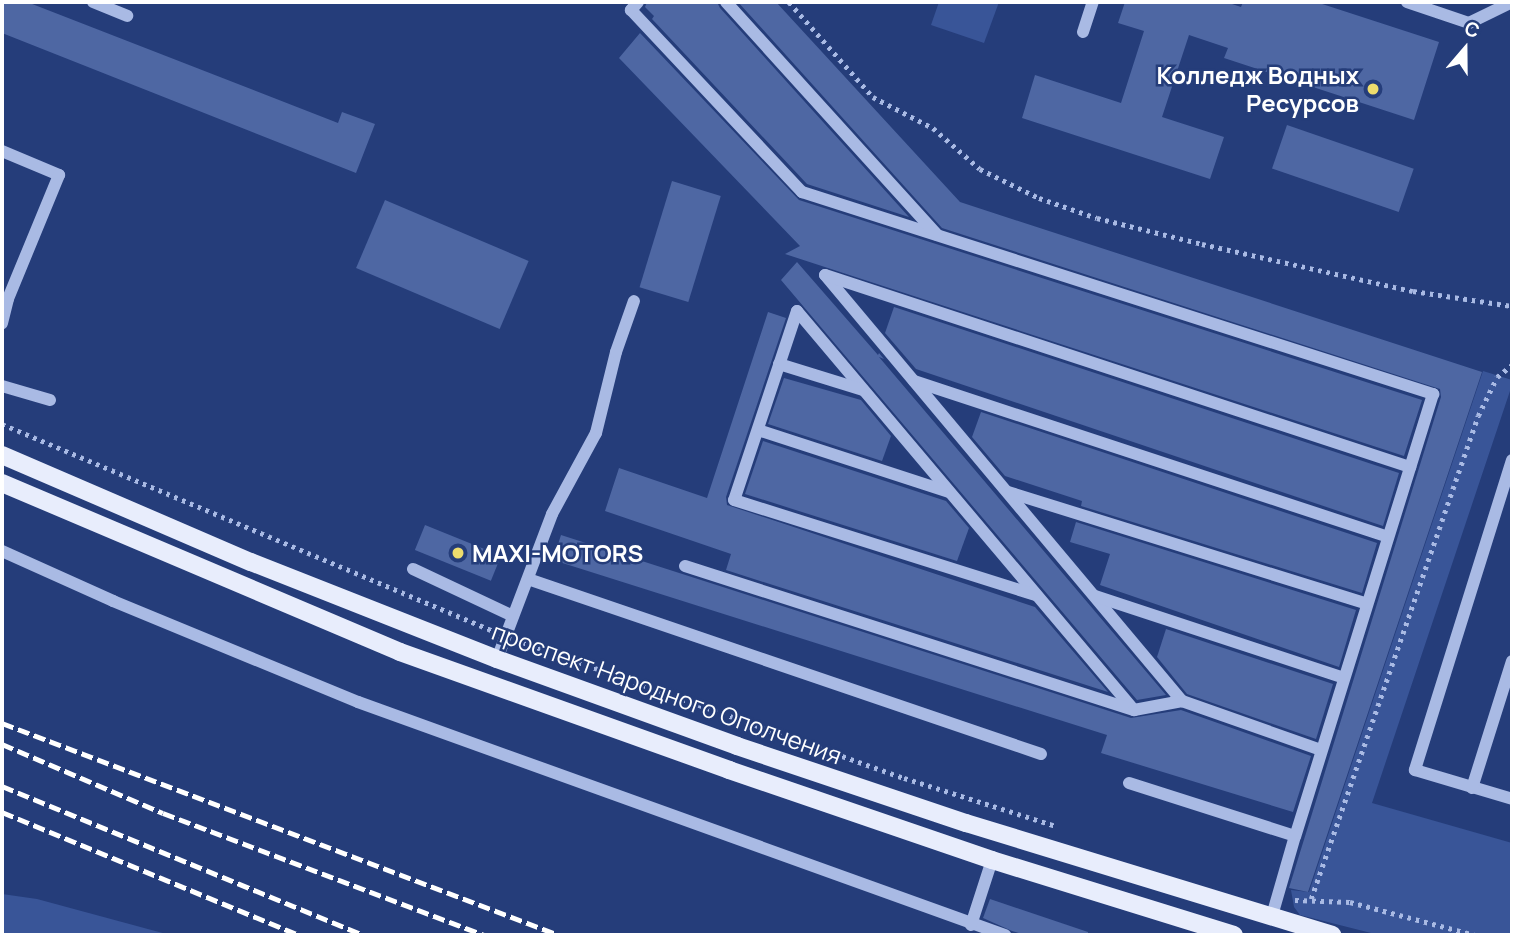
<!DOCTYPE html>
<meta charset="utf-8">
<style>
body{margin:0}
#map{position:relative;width:1514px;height:937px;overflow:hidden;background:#253d7a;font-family:Manrope,sans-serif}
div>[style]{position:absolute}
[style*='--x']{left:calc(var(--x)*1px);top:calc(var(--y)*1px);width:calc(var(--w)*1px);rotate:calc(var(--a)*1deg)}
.green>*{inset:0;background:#395598}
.building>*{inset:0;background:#4e67a3;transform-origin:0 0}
.path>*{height:4.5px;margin-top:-2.25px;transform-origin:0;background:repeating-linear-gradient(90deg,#a9bae4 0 3.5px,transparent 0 8.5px)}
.minor>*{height:12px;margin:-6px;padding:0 6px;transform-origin:6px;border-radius:6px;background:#a9bae4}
.major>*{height:18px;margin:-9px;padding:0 9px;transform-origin:9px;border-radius:9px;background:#e8edfc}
.rail>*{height:5px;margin-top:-2.5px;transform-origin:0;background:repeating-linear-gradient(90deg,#fff 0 12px,transparent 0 17px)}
.dots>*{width:19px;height:19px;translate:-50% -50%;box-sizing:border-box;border:4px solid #253d7a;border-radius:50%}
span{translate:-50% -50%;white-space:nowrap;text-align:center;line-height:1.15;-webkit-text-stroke:5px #253d7a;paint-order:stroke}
.poi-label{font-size:24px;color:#fff;font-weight:700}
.right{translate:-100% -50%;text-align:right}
.left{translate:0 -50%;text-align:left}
.street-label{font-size:24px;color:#fff}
.frame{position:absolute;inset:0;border:4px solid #fff;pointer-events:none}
.north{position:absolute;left:1430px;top:14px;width:70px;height:70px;-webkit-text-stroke:5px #253d7a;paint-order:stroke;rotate:20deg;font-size:19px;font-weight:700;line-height:28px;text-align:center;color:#fff}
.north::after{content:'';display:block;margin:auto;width:24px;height:32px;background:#fff;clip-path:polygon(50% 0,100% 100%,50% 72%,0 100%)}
</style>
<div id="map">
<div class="green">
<div style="clip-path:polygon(939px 2px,999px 2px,984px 43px,931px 25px)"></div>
<div style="clip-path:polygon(1483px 371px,1512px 380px,1512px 385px,1372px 803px,1512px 843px,1512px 935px,1379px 935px,1300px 915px,1294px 907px,1291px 890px,1309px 892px)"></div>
<div style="clip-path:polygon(2px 894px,37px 899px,170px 935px,2px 935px)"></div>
</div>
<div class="building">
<div style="clip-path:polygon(2px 2px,27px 2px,338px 123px,342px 112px,375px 124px,356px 173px,2px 33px)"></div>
<div style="clip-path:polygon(647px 2px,717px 2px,720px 8px,909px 217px,807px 184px,652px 19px,654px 16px,645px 7px)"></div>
<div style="clip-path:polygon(738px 2px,776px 2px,960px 202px,1482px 372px,1308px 892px,1289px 888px,1441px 397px,1440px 389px,942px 228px)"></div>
<div style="clip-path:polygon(1125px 2px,1226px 2px,1241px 7px,1243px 2px,1316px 2px,1439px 42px,1414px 120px,1224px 58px,1228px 48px,1189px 35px,1162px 117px,1224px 137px,1210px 179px,1022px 118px,1035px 75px,1121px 103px,1144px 31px,1118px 23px)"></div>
<div style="clip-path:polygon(640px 33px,799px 200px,1422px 400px,1404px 456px,785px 254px,800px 246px,619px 58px)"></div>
<div style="left:1287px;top:125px;width:134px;height:46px;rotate:19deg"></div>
<div style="left:672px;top:181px;width:51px;height:111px;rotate:17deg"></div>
<div style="left:385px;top:200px;width:156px;height:74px;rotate:23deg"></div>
<div style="clip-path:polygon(797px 262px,878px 355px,879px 353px,884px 359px,879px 357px,1166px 695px,1137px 700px,781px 280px)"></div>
<div style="clip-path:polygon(894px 307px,1399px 473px,1383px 526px,916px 369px,885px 333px)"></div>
<div style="clip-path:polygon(768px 312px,786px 318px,726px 497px,727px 505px,1035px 607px,1108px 692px,726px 570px,731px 554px,605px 511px,619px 468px,707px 498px)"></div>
<div style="clip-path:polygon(784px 378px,861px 400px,891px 436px,882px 461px,768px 424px)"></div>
<div style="clip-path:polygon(981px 412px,1377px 543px,1362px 593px,1081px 506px,1082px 501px,1005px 476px,972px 437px)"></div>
<div style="clip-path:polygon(763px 441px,946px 501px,969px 528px,957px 561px,745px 494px)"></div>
<div style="clip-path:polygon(1076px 522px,1356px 610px,1339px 667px,1100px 585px,1110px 554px,1070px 542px)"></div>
<div style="left:425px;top:525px;width:82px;height:27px;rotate:22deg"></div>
<div style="clip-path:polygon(561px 535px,1131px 718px,1181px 710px,1311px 756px,1293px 812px,1101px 753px,1107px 735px,553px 560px)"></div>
<div style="clip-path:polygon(1166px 629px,1333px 684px,1316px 739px,1187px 694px,1157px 657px)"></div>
<div style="clip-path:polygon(990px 899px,1088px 932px,1088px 935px,1026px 935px,1012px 931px,983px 918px)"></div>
</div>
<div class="path">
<div style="--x:789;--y:2;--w:127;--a:48.5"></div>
<div style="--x:873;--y:97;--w:68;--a:27.3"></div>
<div style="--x:933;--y:128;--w:62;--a:41.1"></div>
<div style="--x:980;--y:169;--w:66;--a:26.2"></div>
<div style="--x:1039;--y:198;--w:61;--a:19"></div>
<div style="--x:1097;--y:218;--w:108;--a:13.9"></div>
<div style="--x:1202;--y:244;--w:216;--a:12.6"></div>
<div style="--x:1413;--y:291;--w:100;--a:8.6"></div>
<div style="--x:2;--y:424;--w:531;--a:22.84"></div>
<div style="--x:522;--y:642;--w:405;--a:19.6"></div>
<div style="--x:904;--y:778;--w:159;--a:17.5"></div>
<div style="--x:1311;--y:899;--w:511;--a:-70.93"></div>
<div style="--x:1478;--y:416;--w:43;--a:-64"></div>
<div style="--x:1497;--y:377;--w:19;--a:-39"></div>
<div style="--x:1295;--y:900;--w:55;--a:2.1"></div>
<div style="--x:1350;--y:902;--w:129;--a:14.8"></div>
</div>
<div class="minor">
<div style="--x:93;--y:2;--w:37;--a:22"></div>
<div style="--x:638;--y:2;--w:11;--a:131"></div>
<div style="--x:631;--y:10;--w:250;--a:46.8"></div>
<div style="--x:802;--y:192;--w:663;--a:17.75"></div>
<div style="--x:1433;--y:394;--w:463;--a:107.3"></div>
<div style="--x:726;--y:2;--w:314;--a:47.8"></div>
<div style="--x:1407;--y:2;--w:65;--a:18.7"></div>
<div style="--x:1469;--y:23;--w:48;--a:-26"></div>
<div style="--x:1083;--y:32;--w:32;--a:-72"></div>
<div style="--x:2;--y:151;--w:62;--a:22.8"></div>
<div style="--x:59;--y:175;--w:134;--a:112.4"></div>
<div style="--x:8;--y:299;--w:25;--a:104"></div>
<div style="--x:825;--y:275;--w:556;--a:50.04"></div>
<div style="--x:1182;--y:701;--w:147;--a:19.4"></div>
<div style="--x:825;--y:275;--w:616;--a:18.17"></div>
<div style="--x:797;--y:311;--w:522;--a:49.82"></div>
<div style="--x:797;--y:311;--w:199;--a:108.4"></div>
<div style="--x:734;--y:500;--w:317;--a:17.5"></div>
<div style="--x:779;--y:364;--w:88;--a:17.2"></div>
<div style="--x:914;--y:381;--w:499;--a:18.2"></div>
<div style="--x:2;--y:386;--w:50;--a:16.3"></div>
<div style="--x:758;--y:430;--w:201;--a:18"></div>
<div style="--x:1512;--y:460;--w:325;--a:107.4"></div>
<div style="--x:1415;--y:770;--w:101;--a:16.6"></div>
<div style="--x:1008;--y:492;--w:376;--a:17.3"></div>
<div style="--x:2;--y:551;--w:122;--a:24.2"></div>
<div style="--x:113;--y:601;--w:265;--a:22.4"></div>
<div style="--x:358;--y:702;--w:688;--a:19.81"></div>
<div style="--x:685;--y:566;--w:472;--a:17.8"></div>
<div style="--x:1134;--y:710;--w:49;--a:-10.6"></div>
<div style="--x:413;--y:569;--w:110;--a:25.2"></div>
<div style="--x:528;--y:579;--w:542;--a:18.84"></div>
<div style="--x:1095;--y:596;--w:262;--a:18.2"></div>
<div style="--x:497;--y:659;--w:155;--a:-69.2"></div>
<div style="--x:552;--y:514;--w:92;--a:-61.5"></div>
<div style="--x:596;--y:433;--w:83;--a:-76.1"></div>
<div style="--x:616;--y:352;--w:54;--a:-70.6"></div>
<div style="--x:1129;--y:783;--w:174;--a:17.7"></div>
<div style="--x:1295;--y:836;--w:86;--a:106.1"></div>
<div style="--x:1472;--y:788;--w:133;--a:-72.5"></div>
<div style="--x:971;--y:925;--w:68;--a:-72.1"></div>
</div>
<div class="major">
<div style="--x:2;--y:455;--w:271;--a:23.3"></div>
<div style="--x:251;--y:562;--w:264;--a:21.5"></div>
<div style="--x:497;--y:659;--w:255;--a:19.9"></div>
<div style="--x:737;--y:746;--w:242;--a:18.6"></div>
<div style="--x:966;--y:823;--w:383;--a:17"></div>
<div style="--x:2;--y:483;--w:432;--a:23"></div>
<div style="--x:400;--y:652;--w:350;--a:19.7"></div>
<div style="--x:729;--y:770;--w:278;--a:18.9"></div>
<div style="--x:992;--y:860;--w:253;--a:17.2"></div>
</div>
<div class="rail">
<div style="--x:2;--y:723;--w:596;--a:20.84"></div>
<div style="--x:2;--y:744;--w:175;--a:23.2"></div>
<div style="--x:163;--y:813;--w:343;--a:20.8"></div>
<div style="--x:2;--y:786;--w:391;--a:22.4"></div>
<div style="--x:2;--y:812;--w:321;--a:22.5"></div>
</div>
<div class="dots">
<div style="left:1373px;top:89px;background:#eddc6d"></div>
<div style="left:458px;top:553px;background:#eddc6d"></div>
</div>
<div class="poi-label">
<span class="right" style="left:1359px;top:89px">Колледж Водных<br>Ресурсов</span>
<span class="left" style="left:472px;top:553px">MAXI-MOTORS</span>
</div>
<div class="street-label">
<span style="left:667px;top:693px;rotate:20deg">проспект Народного Ополчения</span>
</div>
<div class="frame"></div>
<div class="north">С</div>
</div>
